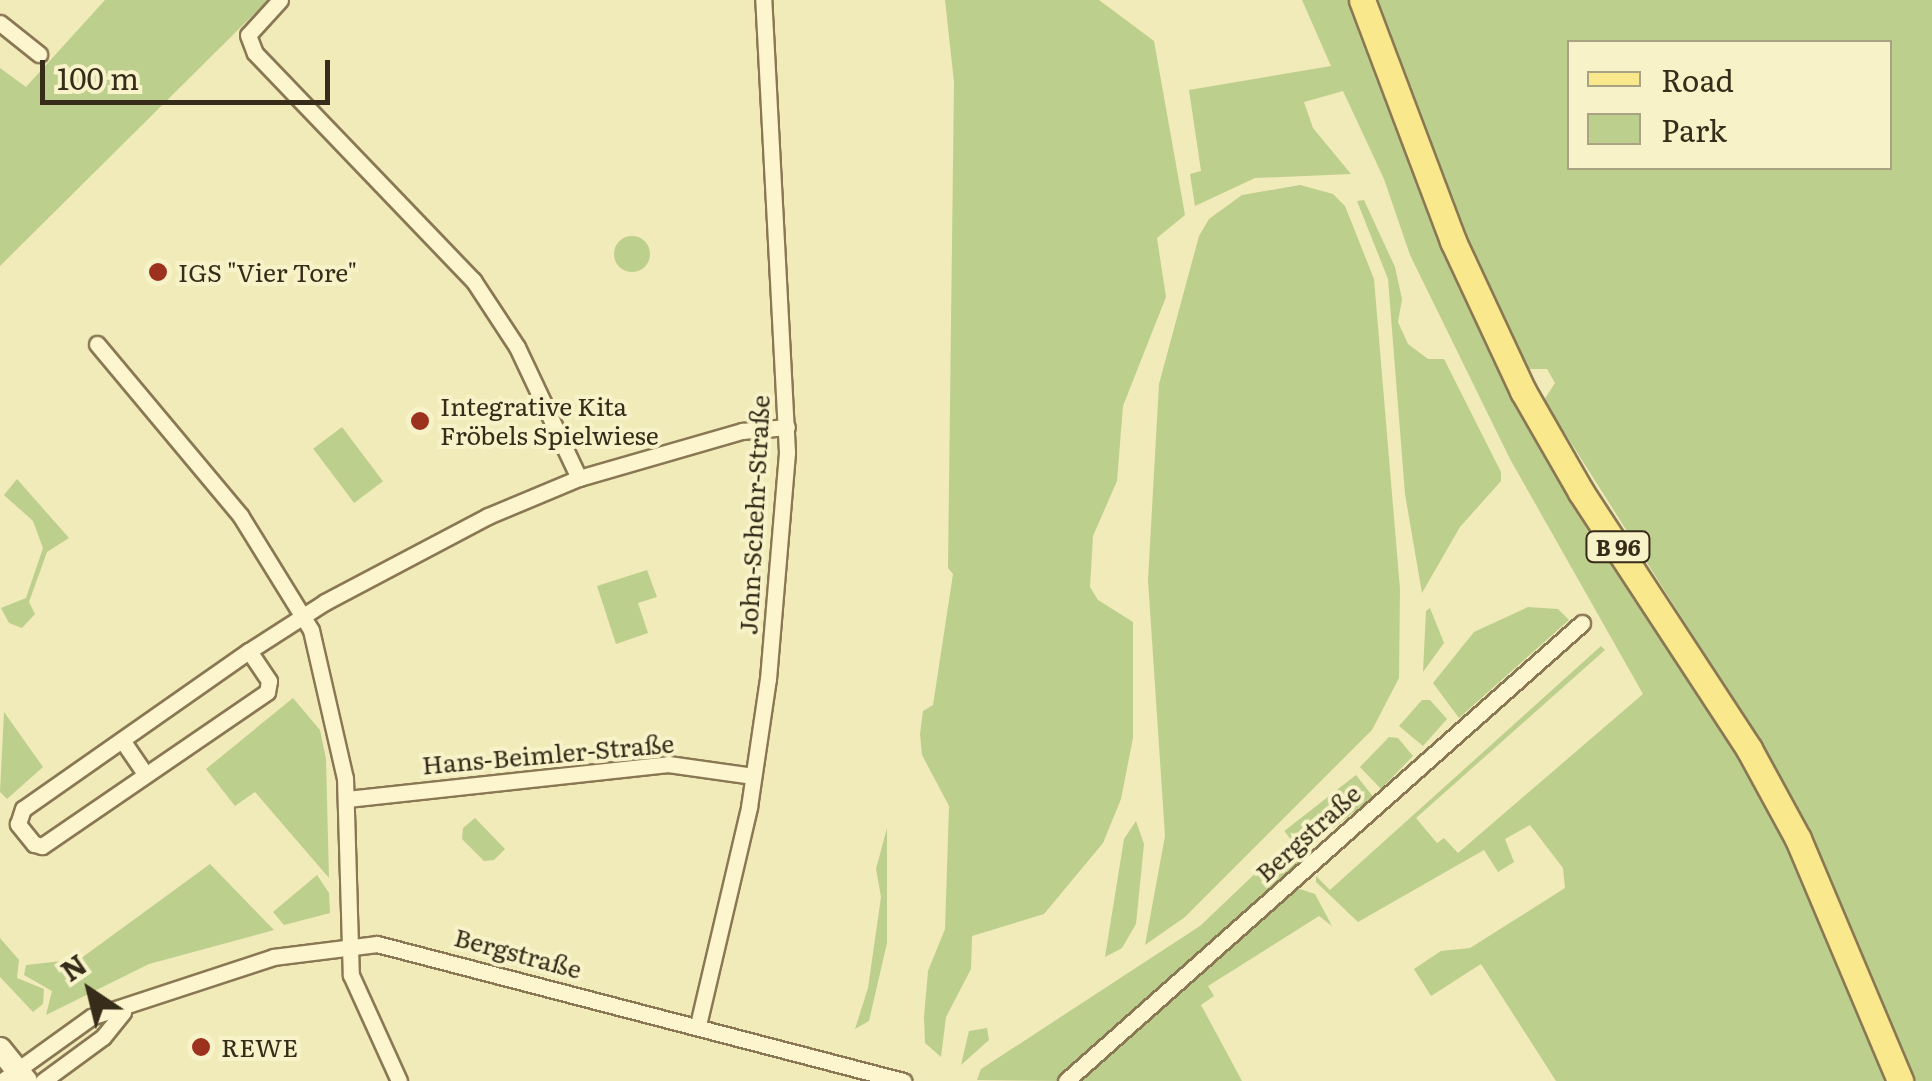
<!DOCTYPE html>
<meta charset="utf-8">
<style>
body{margin:0}
#map{position:relative;width:1932px;height:1081px;overflow:hidden;background:#f1eab9;font-family:Literata,serif}
div>[style]{position:absolute}
[style*='--x']{left:calc(var(--x)*1px);top:calc(var(--y)*1px);width:calc(var(--w)*1px);rotate:calc(var(--a)*1deg)}
.green>*{inset:0;background:#bdcf8d;transform-origin:0 0}
.round{border-radius:50%}
.roads{filter:drop-shadow(2px 0 #897853) drop-shadow(-2px 0 #897853) drop-shadow(0 2px #897853) drop-shadow(0 -2px #897853)}
.minor>*{height:15px;margin:-7.5px;padding:0 7.5px;transform-origin:7.5px;border-radius:7.5px;background:#fcf5cd}
.secondary>*{height:22px;margin:-11px;padding:0 11px;transform-origin:11px;border-radius:11px;background:#fcf5cd}
.primary>*{height:25px;margin:-12.5px;padding:0 12.5px;transform-origin:12.5px;border-radius:12.5px;background:#f9e98c}
.dots>*{width:28px;height:28px;translate:-50% -50%;box-sizing:border-box;border:5px solid #f8f2c9;border-radius:50%}
span{translate:-50% -50%;white-space:nowrap;text-align:center;line-height:1.15;-webkit-text-stroke:8px #f8f2c9;paint-order:stroke}
.shield-label span{padding:2px 8px;background:#f8f2c9;border:2px solid;border-radius:8px;-webkit-text-stroke-width:0}
.shield-label{font-size:22px;color:#362c19;font-weight:700}
.poi-label{font-size:25px;color:#362c19}
.left{translate:0 -50%;text-align:left}
.street-label{font-size:25px;color:#362c19}
.legend{position:absolute;left:1567px;top:40px;width:325px;height:130px;box-sizing:border-box;background:#f8f2c9;border:2px solid #aaa383;margin:0;padding:12px 18px;list-style:none;font-size:30px;color:#362c19}
.legend li{display:flex;align-items:center;gap:20px;height:50px}
.legend b{width:50px;border:2px solid #aaa383}
.north{position:absolute;left:40px;top:941px;width:100px;height:100px;-webkit-text-stroke:8px #f8f2c9;paint-order:stroke;rotate:325deg;font-size:28px;font-weight:700;line-height:40px;text-align:center;color:#362c19}
.north::after{content:'';display:block;margin:auto;width:35px;height:45px;background:#362c19;clip-path:polygon(50% 0,100% 100%,50% 72%,0 100%)}
.scale{position:absolute;left:40px;top:60px;width:290px;height:45px;box-sizing:border-box;border:5px solid #362c19;border-top:0;padding-left:12px;font-size:30px;line-height:35px;white-space:nowrap;color:#362c19;-webkit-text-stroke:8px #f8f2c9;paint-order:stroke}
</style>
<div id="map">
<div class="green">
<div style="clip-path:polygon(105px 0,268px 0,0 266px,0 68px,26px 87px)"></div>
<div style="clip-path:polygon(945px 0,1099px 0,1154px 41px,1185px 215px,1157px 238px,1166px 297px,1123px 406px,1117px 481px,1093px 536px,1090px 587px,1098px 600px,1133px 622px,1133px 738px,1121px 799px,1103px 843px,1044px 914px,972px 936px,971px 969px,946px 1017px,941px 1057px,925px 1043px,924px 1017px,928px 971px,945px 929px,949px 806px,922px 755px,920px 734px,923px 711px,933px 705px,953px 574px,948px 568px,954px 82px)"></div>
<div style="clip-path:polygon(1302px 0,1351px 0,1472px 315px,1572px 498px,1738px 755px,1786px 844px,1886px 1081px,1556px 1081px,1481px 964px,1431px 996px,1414px 969px,1441px 951px,1470px 948px,1565px 888px,1563px 868px,1530px 825px,1505px 839px,1514px 862px,1498px 872px,1484px 850px,1358px 922px,1316px 882px,1316px 876px,1330px 890px,1601px 646px,1605px 650px,1416px 818px,1437px 843px,1444px 838px,1458px 853px,1643px 694px,1510px 459px,1410px 255px,1384px 179px,1343px 91px,1304px 102px,1313px 128px,1351px 174px,1255px 178px,1195px 206px,1190px 174px,1201px 171px,1189px 90px,1331px 66px)"></div>
<div style="clip-path:polygon(evenodd,1376px 0,1932px 0,1932px 1081px,1916px 1081px,1811px 834px,1761px 743px,1544px 400px,1555px 383px,1547px 369px,1527px 369px,1466px 238px,1376px 0,1570px 42px,1890px 42px,1890px 168px,1570px 168px,1570px 42px)"></div>
<div style="clip-path:polygon(1300px 185px,1333px 194px,1345px 206px,1374px 279px,1400px 589px,1399px 678px,1372px 730px,1185px 917px,1145px 945px,1165px 836px,1148px 580px,1159px 384px,1199px 236px,1209px 219px,1242px 195px)"></div>
<div style="clip-path:polygon(1364px 200px,1395px 267px,1402px 299px,1398px 322px,1408px 344px,1428px 359px,1444px 359px,1501px 472px,1501px 481px,1460px 527px,1422px 593px,1405px 494px,1388px 279px,1357px 201px)"></div>
<div class="round" style="left:614px;top:236px;width:36px;height:36px"></div>
<div style="left:342px;top:427px;width:68px;height:36px;rotate:53deg"></div>
<div style="clip-path:polygon(17px 479px,69px 538px,47px 552px,29px 602px,35px 614px,22px 628px,9px 623px,1px 608px,26px 598px,43px 548px,33px 521px,4px 495px)"></div>
<div style="clip-path:polygon(647px 570px,657px 597px,638px 603px,648px 633px,616px 644px,597px 586px)"></div>
<div style="clip-path:polygon(1528px 607px,1558px 609px,1569px 620px,1459px 718px,1433px 683px,1474px 632px)"></div>
<div style="clip-path:polygon(1430px 608px,1444px 643px,1423px 672px,1426px 611px)"></div>
<div style="clip-path:polygon(293px 698px,320px 730px,326px 759px,329px 878px,255px 792px,235px 806px,206px 769px)"></div>
<div style="clip-path:polygon(1422px 700px,1430px 700px,1447px 719px,1423px 746px,1399px 726px)"></div>
<div style="clip-path:polygon(4px 712px,43px 767px,7px 799px,0 792px)"></div>
<div style="clip-path:polygon(1389px 737px,1398px 738px,1413px 756px,1381px 789px,1360px 767px)"></div>
<div style="left:1356px;top:775px;width:28px;height:91px;rotate:52deg"></div>
<div style="clip-path:polygon(475px 818px,505px 849px,494px 860px,484px 861px,462px 839px,463px 828px)"></div>
<div style="clip-path:polygon(1136px 821px,1144px 844px,1136px 924px,1122px 948px,1105px 957px,1124px 839px)"></div>
<div style="clip-path:polygon(887px 828px,887px 943px,869px 1021px,855px 1029px,868px 988px,881px 897px,876px 869px)"></div>
<div style="clip-path:polygon(1284px 846px,1299px 863px,1059px 1081px,977px 1080px,981px 1069px,1200px 926px)"></div>
<div style="clip-path:polygon(210px 864px,274px 930px,149px 964px,46px 1015px,52px 991px,24px 975px,26px 965px,80px 959px)"></div>
<div style="clip-path:polygon(317px 875px,329px 893px,330px 913px,284px 925px,273px 912px)"></div>
<div style="clip-path:polygon(1294px 887px,1315px 894px,1332px 926px,1319px 916px,1208px 986px,1214px 996px,1201px 1005px,1242px 1081px,1073px 1081px)"></div>
<div style="clip-path:polygon(0 938px,19px 960px,17px 978px,44px 989px,43px 1004px,33px 1012px,0 977px)"></div>
<div style="clip-path:polygon(987px 1028px,989px 1040px,961px 1065px,969px 1031px)"></div>
</div>
<div class="roads">
<div class="minor">
<div style="--x:280;--y:0;--w:47;--a:132.4"></div>
<div style="--x:248;--y:35;--w:19;--a:69"></div>
<div style="--x:255;--y:53;--w:315;--a:46.2"></div>
<div style="--x:473;--y:280;--w:80;--a:56.7"></div>
<div style="--x:517;--y:347;--w:145;--a:64.7"></div>
<div style="--x:0;--y:23;--w:50;--a:38.5"></div>
<div style="--x:97;--y:344;--w:223;--a:50.1"></div>
<div style="--x:240;--y:515;--w:135;--a:58.3"></div>
<div style="--x:311;--y:630;--w:152;--a:77.1"></div>
<div style="--x:345;--y:778;--w:197;--a:88.3"></div>
<div style="--x:351;--y:975;--w:116;--a:65.6"></div>
<div style="--x:249;--y:651;--w:36;--a:56"></div>
<div style="--x:269;--y:681;--w:11;--a:100"></div>
<div style="--x:267;--y:692;--w:273;--a:145.6"></div>
<div style="--x:42;--y:846;--w:8;--a:-166"></div>
<div style="--x:34;--y:844;--w:26;--a:-129"></div>
<div style="--x:18;--y:824;--w:16;--a:-72"></div>
<div style="--x:23;--y:809;--w:276;--a:-35"></div>
<div style="--x:249;--y:651;--w:90;--a:-32.8"></div>
<div style="--x:325;--y:602;--w:184;--a:-27.8"></div>
<div style="--x:488;--y:516;--w:99;--a:-22.7"></div>
<div style="--x:579;--y:478;--w:170;--a:-16.1"></div>
<div style="--x:742;--y:431;--w:45;--a:-5.1"></div>
<div style="--x:122;--y:740;--w:42;--a:55.6"></div>
<div style="--x:347;--y:799;--w:323;--a:-6.2"></div>
<div style="--x:668;--y:764;--w:86;--a:8"></div>
<div style="--x:698;--y:1025;--w:224;--a:-76.8"></div>
<div style="--x:749;--y:807;--w:129;--a:-81.6"></div>
<div style="--x:768;--y:679;--w:228;--a:-85.2"></div>
<div style="--x:787;--y:452;--w:453;--a:-93"></div>
<div style="--x:2;--y:1081;--w:110;--a:-35.7"></div>
<div style="--x:91;--y:1017;--w:192;--a:-18.2"></div>
<div style="--x:273;--y:957;--w:105;--a:-7.1"></div>
<div style="--x:377;--y:944;--w:544;--a:14.6"></div>
<div style="--x:43;--y:1081;--w:74;--a:-36.3"></div>
<div style="--x:103;--y:1037;--w:32;--a:-51"></div>
<div style="--x:1066;--y:1081;--w:690;--a:-41.59"></div>
</div>
<div class="secondary">
<div style="--x:0;--y:1049;--w:41;--a:50.9"></div>
</div>
<div class="primary">
<div style="--x:1362;--y:0;--w:258;--a:69.3"></div>
<div style="--x:1453;--y:241;--w:166;--a:65"></div>
<div style="--x:1523;--y:391;--w:116;--a:60.1"></div>
<div style="--x:1581;--y:492;--w:307;--a:56.8"></div>
<div style="--x:1749;--y:749;--w:102;--a:61.4"></div>
<div style="--x:1798;--y:839;--w:263;--a:67.1"></div>
</div>
</div>
<div class="dots">
<div style="left:158px;top:272px;background:#9c321e"></div>
<div style="left:420px;top:421px;background:#9c321e"></div>
<div style="left:201px;top:1047px;background:#9c321e"></div>
</div>
<div class="shield-label">
<span style="left:1618px;top:547px">B 96</span>
</div>
<div class="poi-label">
<span class="left" style="left:178px;top:272px">IGS "Vier Tore"</span>
<span class="left" style="left:440px;top:421px">Integrative Kita<br>Fröbels Spielwiese</span>
<span class="left" style="left:221px;top:1047px">REWE</span>
</div>
<div class="street-label">
<span style="left:754px;top:515px;rotate:-87deg">John-Schehr-Straße</span>
<span style="left:548px;top:754px;rotate:-5deg">Hans-Beimler-Straße</span>
<span style="left:1308px;top:833px;rotate:-42deg">Bergstraße</span>
<span style="left:518px;top:953px;rotate:15deg">Bergstraße</span>
</div>
<ul class="legend">
<li><b style="height:12px;background:#f9e98c"></b>Road</li>
<li><b style="height:28px;background:#bdcf8d"></b>Park</li>
</ul>
<div class="north">N</div>
<div class="scale">100 m</div>
</div>
